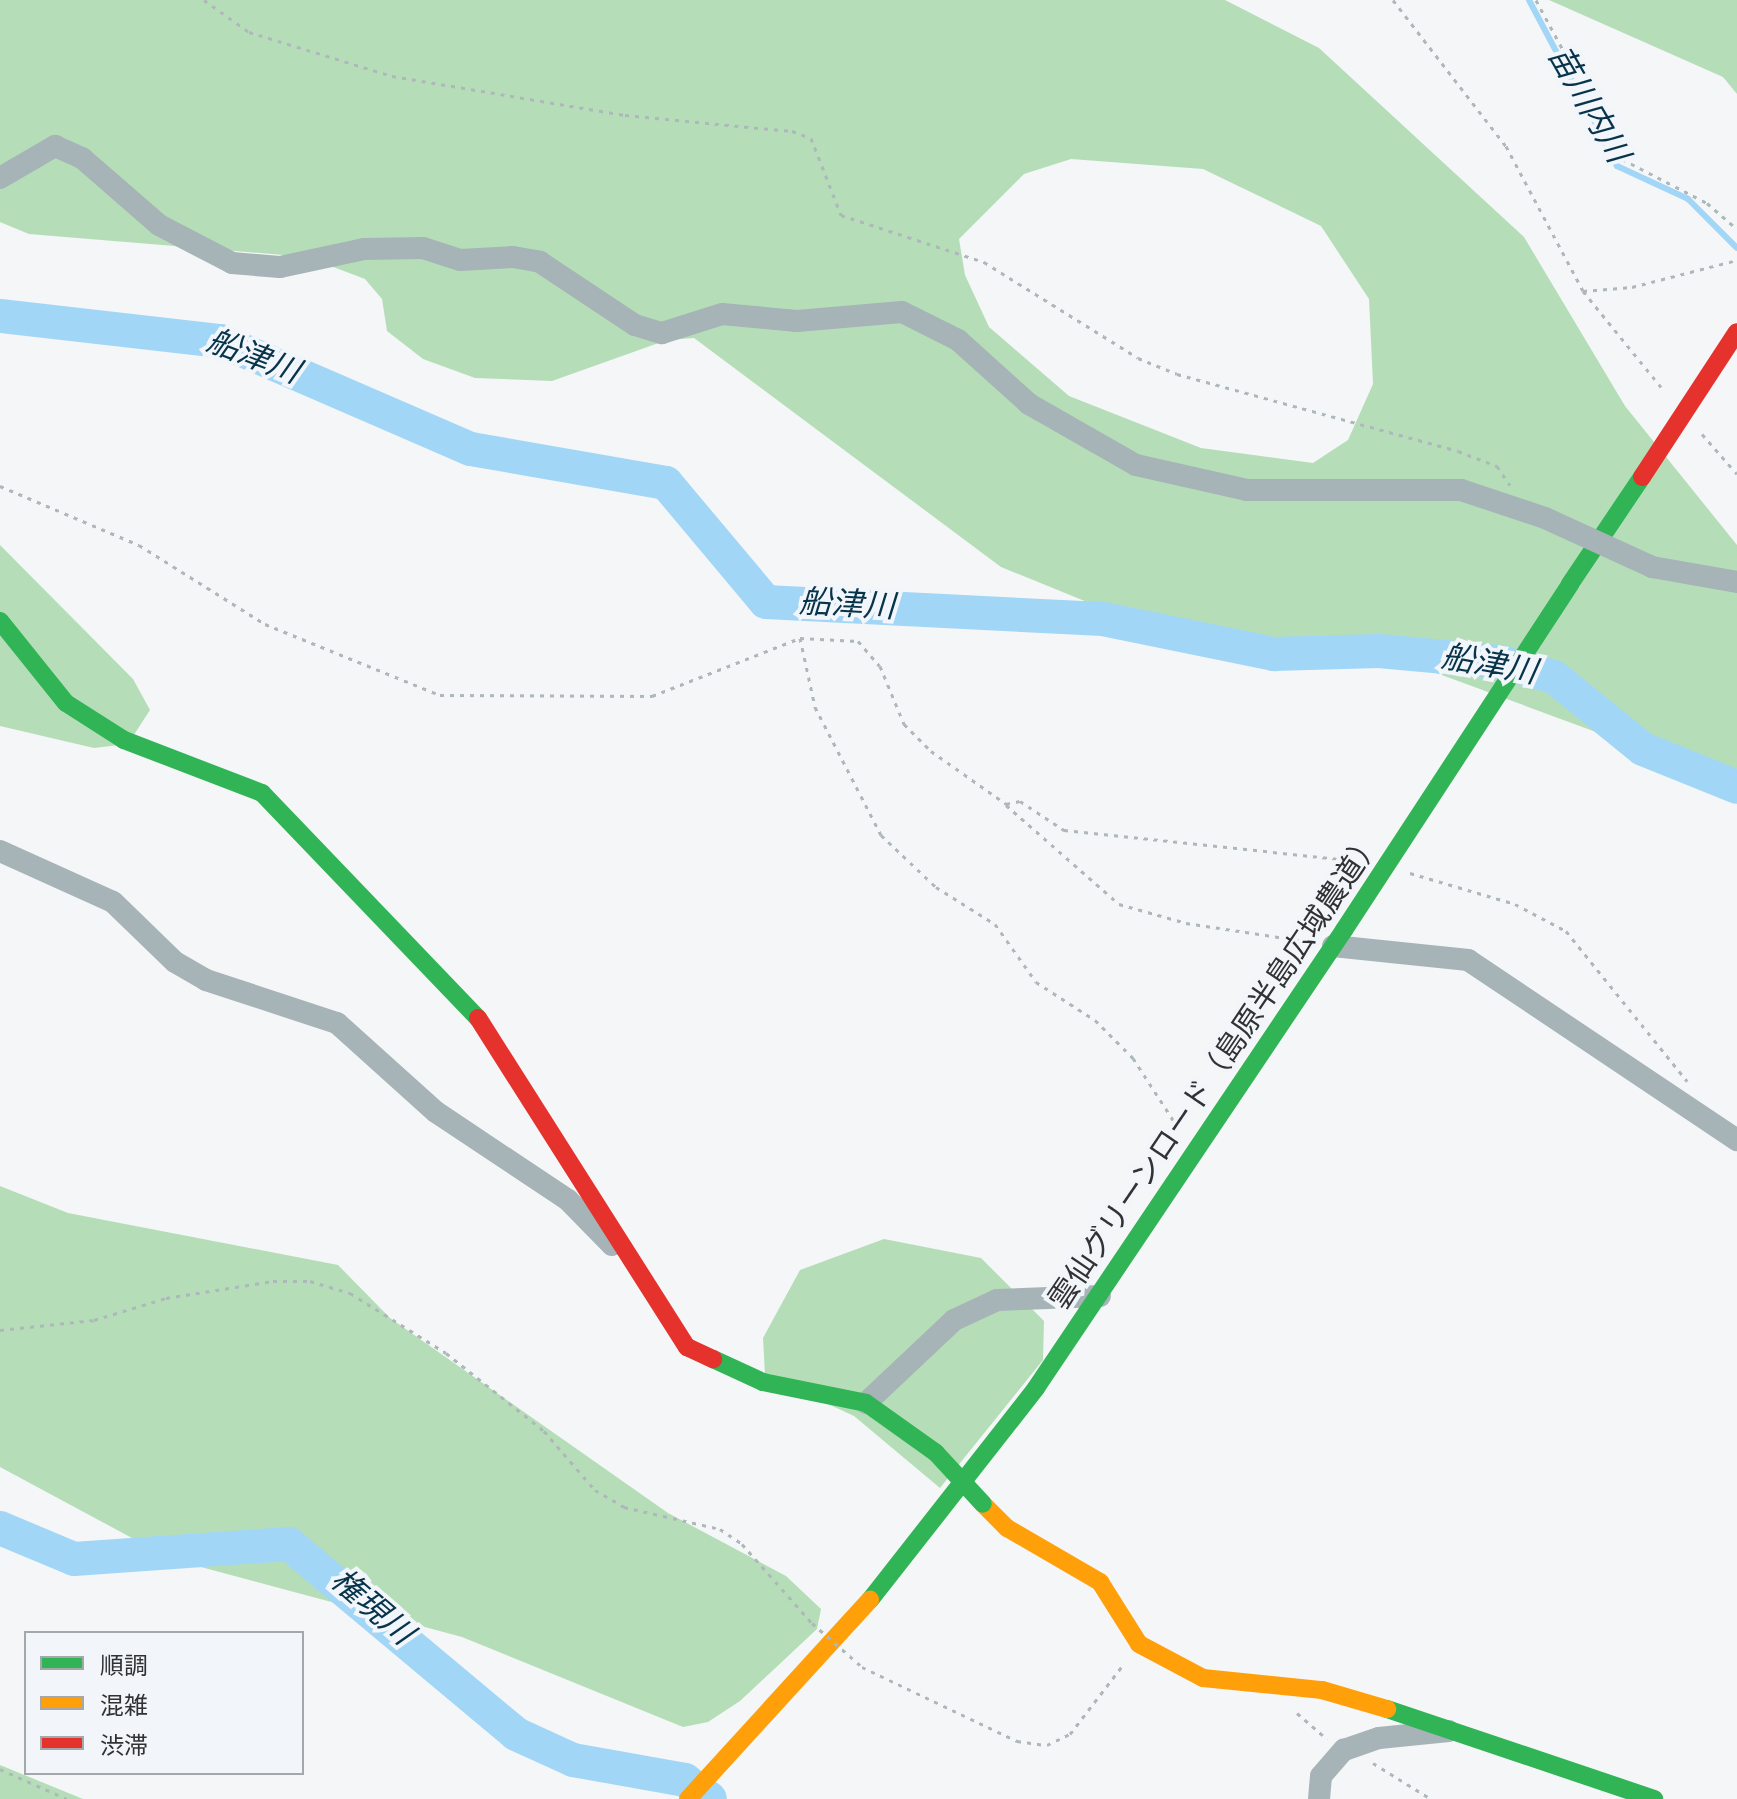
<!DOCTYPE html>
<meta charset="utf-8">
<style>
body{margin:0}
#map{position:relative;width:1737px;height:1799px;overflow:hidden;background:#f4f6f8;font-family:"Sofia Sans Condensed","Noto Sans JP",sans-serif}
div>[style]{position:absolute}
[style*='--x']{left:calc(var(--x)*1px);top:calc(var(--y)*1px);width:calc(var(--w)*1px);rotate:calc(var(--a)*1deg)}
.forest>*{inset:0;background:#b5deb8}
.stream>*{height:6px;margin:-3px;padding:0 3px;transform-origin:3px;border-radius:3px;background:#a2d6f7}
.river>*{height:34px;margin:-17px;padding:0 17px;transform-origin:17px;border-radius:17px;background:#a2d6f7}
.path>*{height:3px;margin-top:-1.5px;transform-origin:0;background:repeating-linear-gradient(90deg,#aeb7ba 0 4px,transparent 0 10px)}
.street>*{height:22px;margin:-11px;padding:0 11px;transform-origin:11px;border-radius:11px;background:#a6b3b7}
.fast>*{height:18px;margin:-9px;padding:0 9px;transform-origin:9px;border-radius:9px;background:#30b455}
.slow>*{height:18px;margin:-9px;padding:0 9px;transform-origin:9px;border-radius:9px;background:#ff9f0a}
.jam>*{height:18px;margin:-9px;padding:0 9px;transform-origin:9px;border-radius:9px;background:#e5322d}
.path-bridge>*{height:3px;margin-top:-1.5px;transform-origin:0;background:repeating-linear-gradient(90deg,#aeb7ba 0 4px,transparent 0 10px)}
.street-bridge>*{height:22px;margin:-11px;padding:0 11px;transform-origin:11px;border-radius:11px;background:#a6b3b7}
.fast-bridge>*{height:18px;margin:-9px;padding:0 9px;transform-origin:9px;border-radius:9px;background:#30b455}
.jam-bridge>*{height:18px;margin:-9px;padding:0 9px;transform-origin:9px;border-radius:9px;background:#e5322d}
span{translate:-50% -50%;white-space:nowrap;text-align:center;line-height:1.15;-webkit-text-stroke:8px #f2f6fa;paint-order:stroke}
.street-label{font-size:30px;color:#313234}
.water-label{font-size:32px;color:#08344b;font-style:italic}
.legend{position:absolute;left:24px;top:1631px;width:280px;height:144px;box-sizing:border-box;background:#f2f6fa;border:2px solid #a5a8ab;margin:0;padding:10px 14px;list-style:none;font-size:24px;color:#313234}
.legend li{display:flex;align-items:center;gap:16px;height:40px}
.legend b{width:40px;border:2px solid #a5a8ab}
</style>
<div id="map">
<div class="forest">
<div style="clip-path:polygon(evenodd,0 0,1225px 0,1319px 48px,1524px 237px,1625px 406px,1737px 545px,1737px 784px,1420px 667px,1092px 604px,1001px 567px,694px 338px,667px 340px,552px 381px,475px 378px,423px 359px,387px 331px,382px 299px,365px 279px,307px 257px,29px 234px,0 222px,0 0,1071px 159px,1203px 169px,1321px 226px,1369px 299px,1373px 384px,1348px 440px,1313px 463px,1201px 448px,1069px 396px,989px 327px,965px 275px,959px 239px,1024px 174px,1071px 159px)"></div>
<div style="clip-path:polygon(1549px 0,1737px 0,1737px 94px,1723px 77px)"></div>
<div style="clip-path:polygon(0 545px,133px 679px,150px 710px,128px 744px,94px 748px,0 726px)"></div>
<div style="clip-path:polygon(0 1186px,68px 1213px,338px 1265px,390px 1318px,668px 1513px,786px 1576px,821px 1609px,817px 1629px,740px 1701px,708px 1722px,683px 1727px,462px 1637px,171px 1559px,0 1467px)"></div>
<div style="clip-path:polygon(884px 1239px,981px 1258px,1044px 1321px,1043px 1360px,940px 1488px,854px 1416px,765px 1375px,763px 1338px,800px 1270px)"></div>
<div style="clip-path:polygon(0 1765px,83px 1799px,0 1799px)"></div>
</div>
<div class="stream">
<div style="--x:1529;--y:0;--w:188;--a:62.1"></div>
<div style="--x:1617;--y:166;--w:78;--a:24.9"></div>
<div style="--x:1688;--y:199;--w:69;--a:45"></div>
</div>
<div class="river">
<div style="--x:0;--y:316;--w:222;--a:6.5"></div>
<div style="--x:221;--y:341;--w:272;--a:23.4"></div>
<div style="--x:471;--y:449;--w:198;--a:9.9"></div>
<div style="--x:666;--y:483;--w:155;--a:50"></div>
<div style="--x:766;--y:602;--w:337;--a:2.9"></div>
<div style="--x:1103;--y:619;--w:175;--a:11.6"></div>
<div style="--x:1274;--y:654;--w:105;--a:-1.6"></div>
<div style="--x:1379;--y:651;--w:121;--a:5.2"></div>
<div style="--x:1500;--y:662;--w:56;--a:15.5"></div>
<div style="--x:1554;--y:677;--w:114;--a:39"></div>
<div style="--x:1643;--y:749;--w:101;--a:22"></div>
<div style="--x:0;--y:1528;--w:80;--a:22.7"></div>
<div style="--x:74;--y:1559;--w:216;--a:-4"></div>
<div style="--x:289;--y:1544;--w:296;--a:39.9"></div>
<div style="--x:516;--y:1734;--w:63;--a:24.5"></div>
<div style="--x:573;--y:1760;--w:114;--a:10.1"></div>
<div style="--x:685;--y:1780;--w:31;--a:37"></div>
</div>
<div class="path">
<div style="--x:204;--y:0;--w:55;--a:35.4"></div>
<div style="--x:249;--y:32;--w:150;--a:17.1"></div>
<div style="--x:392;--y:76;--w:236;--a:9.5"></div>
<div style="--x:625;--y:115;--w:168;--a:5.5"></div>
<div style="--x:792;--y:131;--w:20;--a:20"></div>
<div style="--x:811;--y:138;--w:83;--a:68.7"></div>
<div style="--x:841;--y:215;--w:151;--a:18.2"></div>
<div style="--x:984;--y:262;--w:181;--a:31.9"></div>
<div style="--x:1138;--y:358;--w:42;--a:22.3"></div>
<div style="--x:1177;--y:374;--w:291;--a:15.3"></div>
<div style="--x:1458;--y:451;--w:42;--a:21"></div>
<div style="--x:1497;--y:466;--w:23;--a:56"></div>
<div style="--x:1393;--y:0;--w:185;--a:52.3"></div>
<div style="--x:1506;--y:146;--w:164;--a:62"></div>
<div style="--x:1583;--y:291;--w:130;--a:50.9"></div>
<div style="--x:1536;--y:0;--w:181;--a:61.6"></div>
<div style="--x:1622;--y:159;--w:96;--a:27.4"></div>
<div style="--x:1707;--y:203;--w:40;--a:41"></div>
<div style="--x:1583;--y:291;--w:49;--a:-4.7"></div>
<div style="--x:1632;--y:287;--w:108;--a:-14.4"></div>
<div style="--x:1702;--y:434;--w:53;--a:48.8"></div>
<div style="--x:0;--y:486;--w:151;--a:23"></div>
<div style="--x:139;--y:545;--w:149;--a:32.1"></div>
<div style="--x:265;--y:624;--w:189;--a:22.1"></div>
<div style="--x:440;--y:695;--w:212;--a:0.3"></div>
<div style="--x:652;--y:696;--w:159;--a:-21.4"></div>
<div style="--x:800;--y:638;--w:58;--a:3"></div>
<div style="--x:858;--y:641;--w:33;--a:49"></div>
<div style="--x:880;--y:666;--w:63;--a:67.5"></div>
<div style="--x:904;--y:724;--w:38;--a:45"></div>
<div style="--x:931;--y:751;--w:92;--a:35.2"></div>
<div style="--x:1006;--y:804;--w:14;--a:-12"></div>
<div style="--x:1020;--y:801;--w:53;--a:33.4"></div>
<div style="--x:1064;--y:830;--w:298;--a:6"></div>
<div style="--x:800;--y:638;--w:71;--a:77.7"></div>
<div style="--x:815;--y:707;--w:144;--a:62.7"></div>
<div style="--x:881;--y:835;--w:76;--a:43.4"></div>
<div style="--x:936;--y:887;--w:70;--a:32.1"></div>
<div style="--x:995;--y:924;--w:71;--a:54.7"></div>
<div style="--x:1036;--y:982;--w:70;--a:32.8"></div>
<div style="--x:1095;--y:1020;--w:54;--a:45"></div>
<div style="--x:1133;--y:1058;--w:85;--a:57.1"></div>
<div style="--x:1006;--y:805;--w:150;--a:41.2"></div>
<div style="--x:1119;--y:904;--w:70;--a:15.8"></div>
<div style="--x:1186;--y:923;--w:120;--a:8.6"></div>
<div style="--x:1410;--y:873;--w:109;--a:16.4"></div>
<div style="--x:1515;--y:904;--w:58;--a:27.9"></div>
<div style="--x:1566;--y:931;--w:193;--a:51.1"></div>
<div style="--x:0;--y:1330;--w:95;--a:-6.1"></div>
<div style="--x:94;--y:1320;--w:75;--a:-17"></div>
<div style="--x:166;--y:1298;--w:108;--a:-9"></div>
<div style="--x:273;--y:1281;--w:37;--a:0"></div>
<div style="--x:310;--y:1281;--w:42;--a:16.7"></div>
<div style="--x:350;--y:1293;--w:113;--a:32"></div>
<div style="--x:446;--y:1353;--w:125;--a:38.5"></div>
<div style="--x:544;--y:1431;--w:78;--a:49.2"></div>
<div style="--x:595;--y:1490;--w:34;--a:30"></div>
<div style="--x:624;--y:1507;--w:98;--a:12.9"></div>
<div style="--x:720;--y:1529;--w:27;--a:34"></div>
<div style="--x:742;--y:1544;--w:106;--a:48.5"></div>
<div style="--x:862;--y:1667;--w:172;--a:25.5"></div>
<div style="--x:1017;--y:1741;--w:30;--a:8"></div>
<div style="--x:1047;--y:1745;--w:25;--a:-26"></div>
<div style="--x:1070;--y:1734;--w:87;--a:-52.5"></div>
<div style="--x:1297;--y:1713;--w:40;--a:41"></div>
<div style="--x:1373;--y:1763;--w:68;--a:31.8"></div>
<div style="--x:0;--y:1769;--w:73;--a:24.1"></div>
</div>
<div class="street">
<div style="--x:0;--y:178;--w:64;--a:-30.2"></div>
<div style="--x:55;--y:146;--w:30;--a:24"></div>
<div style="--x:82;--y:158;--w:102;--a:41"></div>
<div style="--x:159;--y:225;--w:82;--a:27.5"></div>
<div style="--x:232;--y:263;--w:48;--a:4.8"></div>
<div style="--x:280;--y:267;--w:86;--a:-12.1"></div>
<div style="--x:364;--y:249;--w:59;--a:-1"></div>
<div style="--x:423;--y:248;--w:39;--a:18"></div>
<div style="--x:460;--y:260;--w:53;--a:-3.2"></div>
<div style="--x:513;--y:257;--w:27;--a:10"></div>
<div style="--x:540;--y:262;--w:114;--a:33.6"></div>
<div style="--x:635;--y:325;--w:28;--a:17"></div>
<div style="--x:662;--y:333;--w:63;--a:-17.6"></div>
<div style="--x:722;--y:314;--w:75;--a:5.3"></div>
<div style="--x:797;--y:321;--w:105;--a:-4.9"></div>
<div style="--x:902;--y:312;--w:63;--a:26.6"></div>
<div style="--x:958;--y:340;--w:96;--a:42"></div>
<div style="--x:1029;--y:404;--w:123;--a:29.7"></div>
<div style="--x:1136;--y:465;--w:114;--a:12.7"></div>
<div style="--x:1247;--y:490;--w:214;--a:0"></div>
<div style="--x:1461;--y:490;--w:89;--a:18.4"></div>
<div style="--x:1652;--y:567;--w:86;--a:10"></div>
<div style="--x:0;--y:851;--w:124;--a:24.3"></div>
<div style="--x:113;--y:902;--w:86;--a:44.1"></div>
<div style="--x:175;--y:962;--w:36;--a:30"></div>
<div style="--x:206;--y:980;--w:138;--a:18.2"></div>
<div style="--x:337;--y:1023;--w:133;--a:42"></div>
<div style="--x:436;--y:1112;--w:159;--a:33.7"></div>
<div style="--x:568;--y:1200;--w:63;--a:45.6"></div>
<div style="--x:1333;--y:946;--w:136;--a:5.9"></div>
<div style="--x:1468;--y:960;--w:324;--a:33.8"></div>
<div style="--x:866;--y:1403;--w:121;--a:-43.3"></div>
<div style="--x:954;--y:1320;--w:47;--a:-24.9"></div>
<div style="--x:997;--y:1300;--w:103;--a:-2.2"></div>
<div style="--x:1319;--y:1799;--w:23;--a:-85"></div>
<div style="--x:1321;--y:1776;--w:35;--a:-49"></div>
<div style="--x:1344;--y:1750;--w:37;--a:-19"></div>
<div style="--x:1379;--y:1738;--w:70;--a:-5.7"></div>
</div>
<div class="fast">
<div style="--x:1570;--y:584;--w:129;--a:-56.1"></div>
<div style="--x:0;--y:621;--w:105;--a:51.2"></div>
<div style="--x:66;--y:703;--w:69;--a:32.5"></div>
<div style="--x:124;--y:740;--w:148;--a:21"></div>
<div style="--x:262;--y:793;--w:312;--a:46.2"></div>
<div style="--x:713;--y:1359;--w:55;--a:24.7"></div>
<div style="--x:763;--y:1382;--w:105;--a:11.5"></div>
<div style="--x:866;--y:1403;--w:86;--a:35.5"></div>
<div style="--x:870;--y:1600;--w:269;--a:-51.9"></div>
<div style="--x:1036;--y:1388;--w:552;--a:-56.08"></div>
<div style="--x:1387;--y:1709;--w:282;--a:18.6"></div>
</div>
<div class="slow">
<div style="--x:983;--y:1504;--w:34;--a:45"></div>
<div style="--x:1007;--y:1528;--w:108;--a:30.1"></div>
<div style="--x:1100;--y:1582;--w:73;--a:57.8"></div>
<div style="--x:1139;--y:1644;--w:72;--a:28"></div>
<div style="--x:1203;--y:1678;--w:120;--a:5.8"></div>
<div style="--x:1322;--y:1690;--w:68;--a:16.3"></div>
<div style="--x:688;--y:1799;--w:270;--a:-47.6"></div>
</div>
<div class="jam">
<div style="--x:478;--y:1018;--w:390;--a:57.6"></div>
<div style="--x:687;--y:1347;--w:29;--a:25"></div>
</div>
<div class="path-bridge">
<div style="--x:812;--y:1623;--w:67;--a:41.3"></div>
</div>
<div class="street-bridge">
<div style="--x:1545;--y:518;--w:118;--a:24.6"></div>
</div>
<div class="fast-bridge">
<div style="--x:1344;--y:930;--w:413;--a:-56.8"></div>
<div style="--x:936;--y:1453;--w:69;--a:47.3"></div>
</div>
<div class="jam-bridge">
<div style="--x:1642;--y:477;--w:173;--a:-56.8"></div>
</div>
<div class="street-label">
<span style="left:1216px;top:1071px;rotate:-56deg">雲仙グリーンロード（島原半島広域農道）</span>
</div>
<div class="water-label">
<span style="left:1587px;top:105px;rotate:60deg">苗川内川</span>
<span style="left:253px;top:358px;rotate:21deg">船津川</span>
<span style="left:847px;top:606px;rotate:3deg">船津川</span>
<span style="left:1489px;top:666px;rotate:10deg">船津川</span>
<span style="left:371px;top:1608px;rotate:41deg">権現川</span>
</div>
<ul class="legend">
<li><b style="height:10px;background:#30b455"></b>順調</li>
<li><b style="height:10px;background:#ff9f0a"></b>混雑</li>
<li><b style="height:10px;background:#e5322d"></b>渋滞</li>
</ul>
</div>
